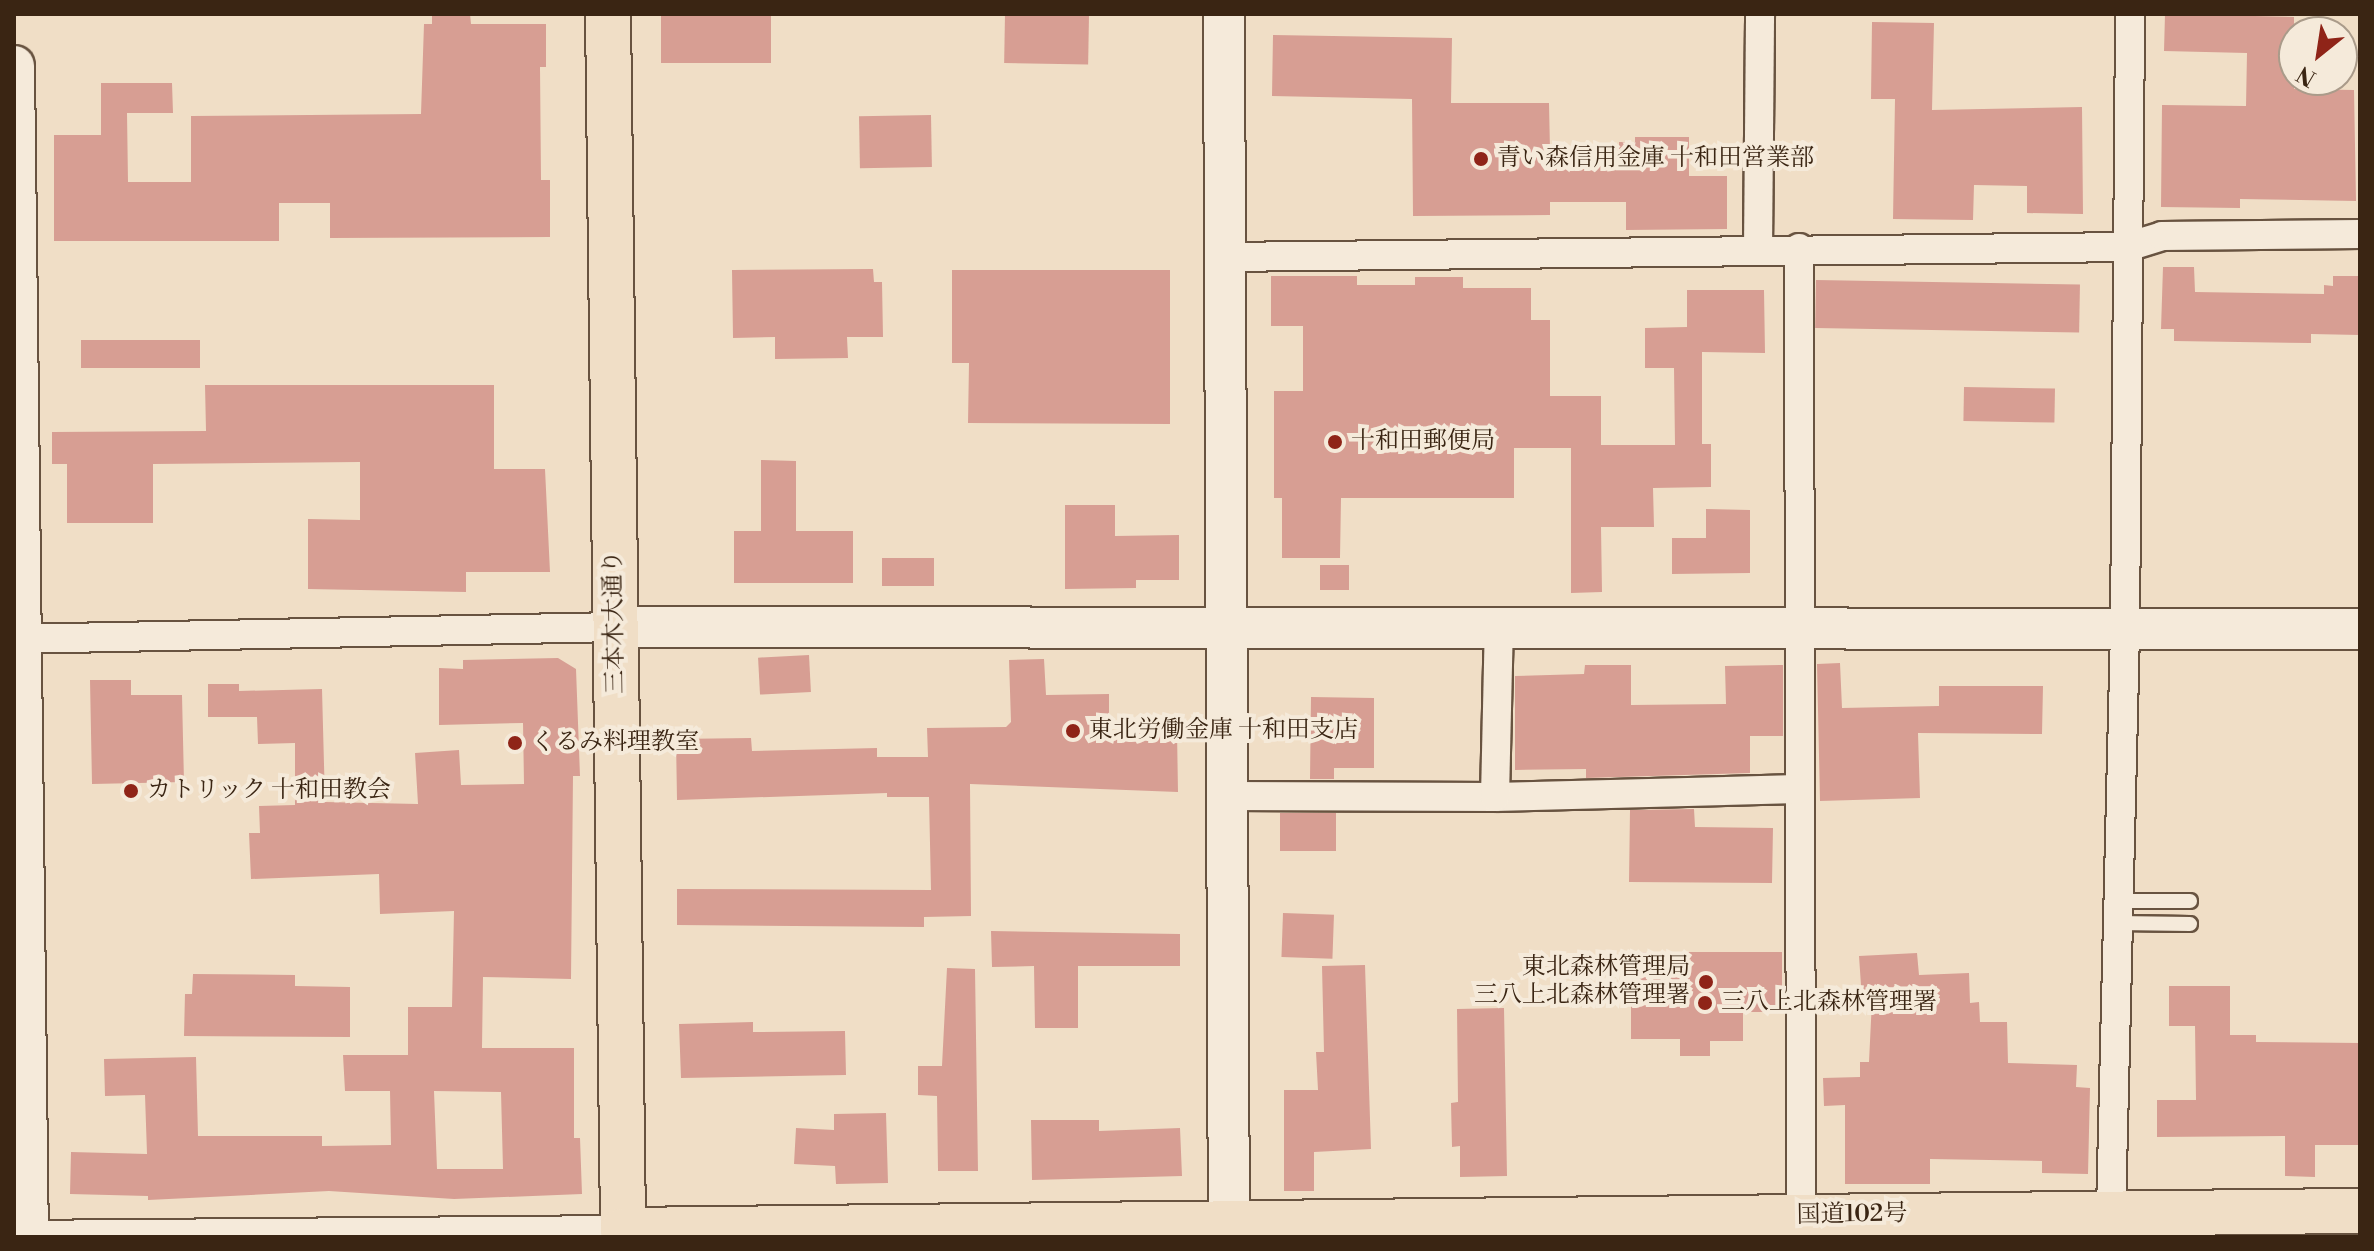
<!DOCTYPE html>
<meta charset="utf-8">
<style>
body{margin:0}
#map{position:relative;width:2374px;height:1251px;overflow:hidden;background:#f0dec6;font-family:"Libre Bodoni","Noto Serif JP",serif}
div>[style]{position:absolute}
[style*='--x']{left:calc(var(--x)*1px);top:calc(var(--y)*1px);width:calc(var(--w)*1px);rotate:calc(var(--a)*1deg)}
.building>*{inset:0;background:#d79e93;transform-origin:0 0}
.roads{filter:drop-shadow(2px 0 #685340) drop-shadow(-2px 0 #685340) drop-shadow(0 2px #685340) drop-shadow(0 -2px #685340)}
.lane>*{height:14px;margin:-7px;padding:0 7px;transform-origin:7px;border-radius:7px;background:#f5eada}
.street>*{height:28px;margin:-14px;padding:0 14px;transform-origin:14px;border-radius:14px;background:#f5eada}
.secondary>*{height:40px;margin:-20px;padding:0 20px;transform-origin:20px;border-radius:20px;background:#f5eada}
.highway>*{height:44px;margin:-22px;padding:0 22px;transform-origin:22px;border-radius:22px;background:#f0dec6}
.dots>*{width:22px;height:22px;translate:-50% -50%;box-sizing:border-box;border:4px solid #f5eada;border-radius:50%}
span{translate:-50% -50%;white-space:nowrap;text-align:center;line-height:1.15;-webkit-text-stroke:8px #f5eada;paint-order:stroke}
.poi-label{font-size:24px;color:#3a2513}
.left{translate:0 -50%;text-align:left}
.right{translate:-100% -50%;text-align:right}
.street-label{font-size:24px;color:#3a2513}
.frame{position:absolute;inset:0;border:16px solid #3a2513;pointer-events:none}
.north{position:absolute;left:2278px;top:16px;width:80px;height:80px;box-sizing:border-box;background:#f5eada;border:2px solid #aa9b8a;border-radius:50%;rotate:210deg;font-size:22px;font-weight:700;line-height:32px;text-align:center;color:#3a2513}
.north::after{content:'';display:block;margin:auto;width:28px;height:36px;background:#8f2418;clip-path:polygon(50% 0,100% 100%,50% 72%,0 100%)}
</style>
<div id="map">
<div class="building">
<div style="clip-path:polygon(432px 14px,470px 14px,471px 24px,546px 24px,546px 67px,540px 67px,541px 180px,550px 180px,550px 237px,330px 238px,330px 203px,279px 203px,279px 241px,54px 241px,54px 135px,101px 135px,101px 83px,172px 83px,173px 113px,127px 113px,128px 182px,191px 182px,191px 116px,421px 114px,424px 24px,432px 24px)"></div>
<div style="left:661px;top:14px;width:110px;height:49px"></div>
<div style="left:1005px;top:14px;width:84px;height:49px;rotate:1deg"></div>
<div style="clip-path:polygon(2165px 14px,2294px 17px,2294px 89px,2354px 90px,2356px 201px,2240px 199px,2240px 208px,2161px 207px,2162px 105px,2246px 106px,2247px 53px,2164px 51px)"></div>
<div style="clip-path:polygon(1872px 22px,1934px 23px,1932px 110px,2082px 107px,2083px 214px,2027px 213px,2027px 186px,1974px 185px,1973px 220px,1893px 219px,1895px 99px,1871px 99px)"></div>
<div style="clip-path:polygon(1273px 35px,1452px 38px,1451px 103px,1549px 103px,1550px 150px,1619px 149px,1619px 142px,1635px 142px,1635px 137px,1689px 137px,1689px 176px,1727px 176px,1727px 229px,1626px 230px,1626px 202px,1550px 202px,1550px 215px,1413px 216px,1412px 99px,1272px 96px)"></div>
<div style="left:931px;top:115px;width:52px;height:72px;rotate:89deg"></div>
<div style="clip-path:polygon(2163px 267px,2194px 267px,2195px 292px,2324px 294px,2324px 285px,2333px 286px,2333px 276px,2360px 276px,2360px 335px,2311px 334px,2311px 343px,2174px 341px,2174px 329px,2161px 329px)"></div>
<div style="clip-path:polygon(873px 269px,874px 282px,882px 282px,883px 337px,847px 337px,848px 358px,775px 359px,775px 337px,733px 338px,732px 270px)"></div>
<div style="clip-path:polygon(952px 270px,1170px 270px,1170px 424px,968px 423px,969px 363px,952px 363px)"></div>
<div style="clip-path:polygon(1271px 276px,1357px 276px,1357px 285px,1415px 285px,1415px 277px,1463px 277px,1463px 288px,1531px 288px,1531px 320px,1550px 320px,1550px 396px,1601px 396px,1601px 445px,1675px 445px,1674px 368px,1645px 368px,1645px 328px,1687px 327px,1687px 290px,1764px 290px,1765px 353px,1702px 352px,1702px 444px,1711px 444px,1711px 487px,1653px 488px,1654px 527px,1601px 527px,1602px 592px,1571px 593px,1571px 448px,1514px 448px,1514px 498px,1341px 498px,1340px 558px,1282px 558px,1282px 498px,1274px 498px,1274px 391px,1303px 391px,1303px 326px,1271px 326px)"></div>
<div style="left:1816px;top:280px;width:264px;height:48px;rotate:1deg"></div>
<div style="left:81px;top:340px;width:119px;height:28px"></div>
<div style="clip-path:polygon(205px 385px,494px 385px,494px 469px,545px 469px,550px 572px,466px 572px,466px 592px,308px 589px,308px 519px,360px 520px,360px 462px,153px 464px,153px 523px,67px 523px,67px 464px,52px 464px,52px 432px,206px 431px)"></div>
<div style="left:1964px;top:387px;width:91px;height:34px;rotate:1deg"></div>
<div style="clip-path:polygon(761px 460px,796px 461px,796px 531px,853px 531px,853px 583px,734px 583px,734px 531px,761px 531px)"></div>
<div style="clip-path:polygon(1065px 505px,1115px 505px,1115px 536px,1179px 535px,1179px 580px,1136px 580px,1136px 588px,1065px 589px)"></div>
<div style="clip-path:polygon(1706px 509px,1750px 510px,1750px 573px,1672px 574px,1672px 538px,1706px 538px)"></div>
<div style="left:882px;top:558px;width:52px;height:28px"></div>
<div style="left:1320px;top:565px;width:29px;height:25px"></div>
<div style="left:809px;top:655px;width:37px;height:51px;rotate:87deg"></div>
<div style="clip-path:polygon(evenodd,558px 658px,576px 669px,580px 776px,573px 776px,571px 979px,483px 977px,482px 1048px,574px 1048px,574px 1138px,580px 1138px,582px 1194px,454px 1199px,329px 1191px,148px 1200px,148px 1196px,70px 1194px,71px 1152px,147px 1154px,145px 1095px,105px 1096px,104px 1059px,196px 1057px,198px 1136px,322px 1136px,322px 1146px,391px 1145px,390px 1091px,345px 1091px,343px 1055px,408px 1055px,408px 1007px,452px 1007px,454px 911px,380px 914px,379px 874px,251px 879px,249px 833px,260px 833px,259px 806px,295px 805px,295px 743px,258px 744px,257px 717px,208px 717px,208px 684px,239px 684px,239px 691px,322px 689px,325px 802px,418px 804px,415px 753px,459px 750px,461px 785px,524px 784px,523px 723px,439px 725px,439px 668px,463px 669px,463px 660px,558px 658px,434px 1091px,501px 1092px,503px 1169px,437px 1169px,434px 1091px)"></div>
<div style="clip-path:polygon(1044px 659px,1046px 695px,1109px 694px,1109px 732px,1177px 731px,1178px 792px,970px 784px,971px 916px,924px 917px,924px 927px,677px 925px,677px 889px,931px 890px,929px 797px,887px 797px,887px 793px,677px 800px,676px 739px,751px 738px,752px 751px,877px 748px,877px 757px,928px 757px,927px 728px,1006px 727px,1011px 722px,1009px 660px)"></div>
<div style="clip-path:polygon(1840px 663px,1842px 708px,1939px 706px,1939px 686px,2043px 686px,2042px 734px,1918px 733px,1920px 798px,1820px 801px,1817px 664px)"></div>
<div style="clip-path:polygon(1585px 665px,1631px 665px,1631px 705px,1726px 704px,1725px 666px,1783px 665px,1783px 736px,1750px 736px,1750px 773px,1586px 778px,1586px 769px,1515px 770px,1515px 676px,1584px 674px)"></div>
<div style="clip-path:polygon(90px 680px,131px 680px,131px 695px,182px 695px,184px 782px,92px 784px)"></div>
<div style="clip-path:polygon(1311px 697px,1374px 698px,1374px 768px,1334px 768px,1334px 779px,1310px 779px)"></div>
<div style="clip-path:polygon(1694px 809px,1695px 827px,1773px 828px,1772px 883px,1629px 882px,1630px 810px)"></div>
<div style="left:1280px;top:813px;width:56px;height:38px"></div>
<div style="left:1283px;top:913px;width:51px;height:44px;rotate:2deg"></div>
<div style="clip-path:polygon(991px 931px,1180px 934px,1180px 966px,1078px 966px,1078px 1028px,1035px 1028px,1034px 966px,992px 967px)"></div>
<div style="clip-path:polygon(1631px 952px,1782px 952px,1782px 1012px,1743px 1012px,1743px 1041px,1710px 1041px,1710px 1056px,1680px 1056px,1680px 1039px,1631px 1039px)"></div>
<div style="clip-path:polygon(1917px 953px,1919px 975px,1969px 973px,1970px 1003px,1979px 1002px,1980px 1022px,2007px 1022px,2008px 1063px,2077px 1065px,2076px 1087px,2090px 1088px,2088px 1174px,2042px 1173px,2042px 1161px,1930px 1159px,1930px 1184px,1845px 1184px,1845px 1105px,1824px 1106px,1823px 1078px,1860px 1077px,1860px 1062px,1869px 1062px,1872px 1000px,1862px 1000px,1859px 956px)"></div>
<div style="clip-path:polygon(1365px 965px,1371px 1149px,1314px 1152px,1314px 1191px,1284px 1191px,1284px 1090px,1318px 1090px,1316px 1052px,1324px 1052px,1322px 966px)"></div>
<div style="clip-path:polygon(947px 968px,975px 969px,978px 1171px,938px 1171px,937px 1096px,918px 1095px,918px 1066px,942px 1066px)"></div>
<div style="clip-path:polygon(193px 974px,295px 975px,295px 986px,350px 987px,350px 1037px,184px 1036px,185px 994px,192px 994px)"></div>
<div style="clip-path:polygon(2169px 986px,2230px 986px,2230px 1035px,2256px 1035px,2256px 1042px,2360px 1043px,2360px 1145px,2315px 1145px,2315px 1177px,2285px 1176px,2285px 1136px,2157px 1137px,2157px 1100px,2196px 1100px,2195px 1026px,2169px 1026px)"></div>
<div style="clip-path:polygon(1504px 1008px,1507px 1176px,1460px 1177px,1460px 1146px,1452px 1147px,1451px 1103px,1458px 1102px,1457px 1009px)"></div>
<div style="clip-path:polygon(753px 1022px,753px 1032px,845px 1031px,846px 1075px,681px 1078px,679px 1024px)"></div>
<div style="clip-path:polygon(886px 1113px,888px 1183px,836px 1184px,835px 1166px,794px 1164px,796px 1128px,834px 1130px,834px 1114px)"></div>
<div style="clip-path:polygon(1031px 1120px,1099px 1120px,1099px 1131px,1180px 1128px,1182px 1176px,1032px 1180px)"></div>
</div>
<div class="roads">
<div class="lane">
<div style="--x:2119;--y:901;--w:71;--a:0"></div>
<div style="--x:2118;--y:923;--w:72;--a:0.8"></div>
</div>
<div class="street">
<div style="--x:1799;--y:248;--w:984;--a:89.88"></div>
<div style="--x:1758;--y:249;--w:235;--a:-89.5"></div>
<div style="--x:1222;--y:257;--w:905;--a:-0.63"></div>
<div style="--x:2127;--y:247;--w:37;--a:-17"></div>
<div style="--x:2162;--y:236;--w:198;--a:-0.6"></div>
<div style="--x:14;--y:639;--w:602;--a:-1.14"></div>
<div style="--x:1229;--y:796;--w:266;--a:0.2"></div>
<div style="--x:1495;--y:797;--w:303;--a:-1.5"></div>
<div style="--x:1495;--y:797;--w:172;--a:-88.7"></div>
<div style="--x:2111;--y:1212;--w:582;--a:-88.62"></div>
<div style="--x:2125;--y:630;--w:616;--a:-89.53"></div>
<div style="--x:14;--y:1235;--w:609;--a:-0.47"></div>
</div>
<div class="secondary">
<div style="--x:1224;--y:14;--w:1223;--a:89.77"></div>
<div style="--x:14;--y:66;--w:1171;--a:89.32"></div>
<div style="--x:616;--y:627;--w:1744;--a:0.07"></div>
</div>
<div class="highway">
<div style="--x:608;--y:14;--w:1216;--a:89.29"></div>
<div style="--x:623;--y:1230;--w:1737;--a:-0.63"></div>
</div>
</div>
<div class="dots">
<div style="left:1481px;top:159px;background:#8f2418"></div>
<div style="left:1335px;top:442px;background:#8f2418"></div>
<div style="left:1073px;top:731px;background:#8f2418"></div>
<div style="left:515px;top:743px;background:#8f2418"></div>
<div style="left:131px;top:791px;background:#8f2418"></div>
<div style="left:1706px;top:982px;background:#8f2418"></div>
<div style="left:1705px;top:1003px;background:#8f2418"></div>
</div>
<div class="poi-label">
<span class="left" style="left:1497px;top:159px">青い森信用金庫 十和田営業部</span>
<span class="left" style="left:1351px;top:442px">十和田郵便局</span>
<span class="left" style="left:1089px;top:731px">東北労働金庫 十和田支店</span>
<span class="left" style="left:531px;top:743px">くるみ料理教室</span>
<span class="left" style="left:147px;top:791px">カトリック 十和田教会</span>
<span class="right" style="left:1690px;top:982px">東北森林管理局<br>三八上北森林管理署</span>
<span class="left" style="left:1721px;top:1003px">三八上北森林管理署</span>
</div>
<div class="street-label">
<span style="left:615px;top:622px;rotate:-91deg">三本木大通り</span>
<span style="left:1852px;top:1215px;rotate:-1deg">国道102号</span>
</div>
<div class="frame"></div>
<div class="north">N</div>
</div>
